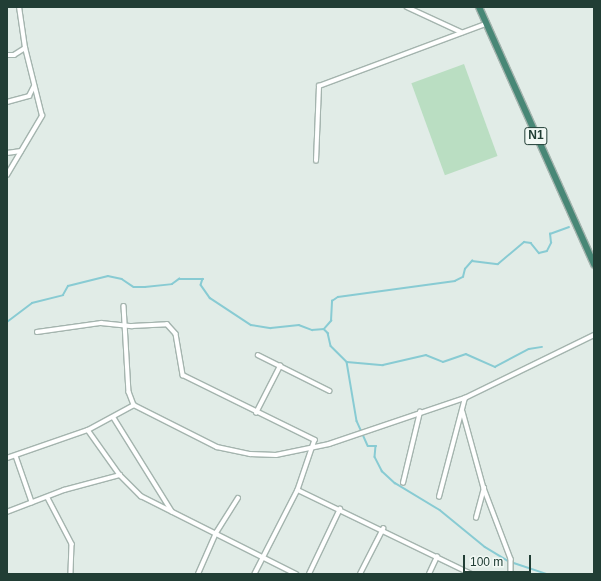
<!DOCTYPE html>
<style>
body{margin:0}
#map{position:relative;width:601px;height:581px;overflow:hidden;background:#e1ece7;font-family:Helvetica,sans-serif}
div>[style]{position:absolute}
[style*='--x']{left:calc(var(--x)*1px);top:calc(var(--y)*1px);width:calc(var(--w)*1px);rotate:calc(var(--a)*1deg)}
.green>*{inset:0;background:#badec2;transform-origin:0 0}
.stream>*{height:1.5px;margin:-0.75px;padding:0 0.75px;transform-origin:0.75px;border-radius:0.75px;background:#88cbd3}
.roads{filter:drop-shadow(1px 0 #a4b4ae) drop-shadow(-1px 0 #a4b4ae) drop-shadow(0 1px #a4b4ae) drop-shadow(0 -1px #a4b4ae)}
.minor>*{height:3.5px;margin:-1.75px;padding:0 1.75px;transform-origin:1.75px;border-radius:1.75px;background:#fff}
.trunk>*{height:6px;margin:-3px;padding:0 3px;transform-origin:3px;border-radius:3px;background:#488776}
span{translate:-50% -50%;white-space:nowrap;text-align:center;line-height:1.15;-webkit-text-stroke:4px #f2f9f5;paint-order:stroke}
.shield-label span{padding:1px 3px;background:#f2f9f5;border:1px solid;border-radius:3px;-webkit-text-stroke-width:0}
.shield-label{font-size:12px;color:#213e35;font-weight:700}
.frame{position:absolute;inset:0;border:8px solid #213e35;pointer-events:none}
.scale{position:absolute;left:463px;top:555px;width:68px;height:18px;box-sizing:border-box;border:2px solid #213e35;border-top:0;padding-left:5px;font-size:12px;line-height:14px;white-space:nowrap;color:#213e35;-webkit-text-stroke:3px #f2f9f5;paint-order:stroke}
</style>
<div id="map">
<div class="green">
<div style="left:464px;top:64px;width:98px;height:56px;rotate:70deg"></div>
</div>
<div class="stream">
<div style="--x:7;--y:322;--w:31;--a:-37"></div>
<div style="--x:32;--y:303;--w:32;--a:-14"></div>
<div style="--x:63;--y:295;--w:10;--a:-61"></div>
<div style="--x:68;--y:286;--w:41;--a:-14"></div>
<div style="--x:108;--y:276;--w:14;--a:12"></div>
<div style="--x:122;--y:279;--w:14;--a:34"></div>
<div style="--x:134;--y:287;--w:11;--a:0"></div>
<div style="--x:145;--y:287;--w:27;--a:-6"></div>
<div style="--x:172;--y:284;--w:9;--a:-36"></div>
<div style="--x:179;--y:279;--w:24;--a:0"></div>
<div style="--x:203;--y:279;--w:6;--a:108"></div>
<div style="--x:201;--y:285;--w:16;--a:55"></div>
<div style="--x:210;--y:298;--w:49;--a:33.4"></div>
<div style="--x:251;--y:325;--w:20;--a:9"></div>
<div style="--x:271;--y:328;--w:28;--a:-6"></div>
<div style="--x:299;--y:325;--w:14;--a:21"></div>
<div style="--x:312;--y:330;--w:12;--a:-5"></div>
<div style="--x:324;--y:329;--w:11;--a:-49"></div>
<div style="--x:331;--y:321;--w:20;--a:-87"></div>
<div style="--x:332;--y:301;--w:7;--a:-34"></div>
<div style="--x:338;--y:297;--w:118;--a:-7.8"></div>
<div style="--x:455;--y:281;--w:9;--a:-27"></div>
<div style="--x:463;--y:277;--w:8;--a:-76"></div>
<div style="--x:465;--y:269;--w:11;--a:-49"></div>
<div style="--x:472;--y:261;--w:26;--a:7"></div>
<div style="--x:498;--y:264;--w:34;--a:-40"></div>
<div style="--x:524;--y:242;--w:7;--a:8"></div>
<div style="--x:531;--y:243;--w:13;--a:51"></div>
<div style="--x:539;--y:253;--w:8;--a:-14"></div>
<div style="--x:547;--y:251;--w:9;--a:-63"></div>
<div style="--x:551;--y:243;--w:9;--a:-96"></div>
<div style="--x:550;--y:234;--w:20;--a:-20"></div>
<div style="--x:324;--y:329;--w:6;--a:45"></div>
<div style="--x:328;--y:333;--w:13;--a:77"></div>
<div style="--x:331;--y:346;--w:23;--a:45"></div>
<div style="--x:347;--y:362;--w:60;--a:80.4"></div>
<div style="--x:357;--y:421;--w:27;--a:66"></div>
<div style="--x:368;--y:446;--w:8;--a:0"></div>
<div style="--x:376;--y:446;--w:11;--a:95"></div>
<div style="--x:375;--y:457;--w:16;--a:63"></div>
<div style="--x:382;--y:471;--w:18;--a:43"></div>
<div style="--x:395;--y:483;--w:52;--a:31"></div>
<div style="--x:440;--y:510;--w:58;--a:39.4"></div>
<div style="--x:485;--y:547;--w:27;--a:31"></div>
<div style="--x:508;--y:561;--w:41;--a:18.4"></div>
<div style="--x:347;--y:362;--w:36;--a:5"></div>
<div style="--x:383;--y:365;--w:44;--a:-13.1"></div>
<div style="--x:426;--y:355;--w:18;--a:22"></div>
<div style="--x:443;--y:362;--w:24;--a:-19"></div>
<div style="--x:466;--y:354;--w:32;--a:24"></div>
<div style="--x:495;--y:367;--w:38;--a:-28"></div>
<div style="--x:529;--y:349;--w:13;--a:-9"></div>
</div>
<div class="roads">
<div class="minor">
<div style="--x:407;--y:7;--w:60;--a:24.8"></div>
<div style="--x:7;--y:55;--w:7;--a:0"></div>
<div style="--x:14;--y:55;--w:13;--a:-32"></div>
<div style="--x:7;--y:102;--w:23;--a:-15"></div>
<div style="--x:29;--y:96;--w:11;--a:-63"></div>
<div style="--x:7;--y:153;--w:14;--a:-8"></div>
<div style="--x:316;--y:161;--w:75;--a:-87.7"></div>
<div style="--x:319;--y:86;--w:178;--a:-20.4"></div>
<div style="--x:7;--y:175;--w:69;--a:-59.3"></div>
<div style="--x:42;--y:116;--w:70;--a:-104"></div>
<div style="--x:25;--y:48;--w:41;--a:-98.3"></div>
<div style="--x:124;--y:306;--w:86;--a:86.7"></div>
<div style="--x:129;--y:392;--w:14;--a:69"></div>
<div style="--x:134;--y:405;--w:93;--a:26.8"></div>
<div style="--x:217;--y:447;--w:34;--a:12"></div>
<div style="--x:250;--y:454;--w:26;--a:2"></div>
<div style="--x:276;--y:455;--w:54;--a:-11.7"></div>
<div style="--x:329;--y:444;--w:144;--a:-18.7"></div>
<div style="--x:465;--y:398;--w:144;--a:-26"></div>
<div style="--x:37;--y:332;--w:65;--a:-8"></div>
<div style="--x:101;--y:323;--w:31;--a:6"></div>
<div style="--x:132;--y:326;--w:35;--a:-3"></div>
<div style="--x:167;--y:324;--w:13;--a:48"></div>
<div style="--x:176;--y:334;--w:42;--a:80.3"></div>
<div style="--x:183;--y:375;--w:147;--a:26.2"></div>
<div style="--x:315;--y:440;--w:53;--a:108.8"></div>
<div style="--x:298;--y:490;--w:94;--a:117.1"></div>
<div style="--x:258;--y:355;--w:80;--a:26.6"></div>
<div style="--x:463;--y:412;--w:79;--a:74.6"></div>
<div style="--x:484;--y:488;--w:76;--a:69.2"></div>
<div style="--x:511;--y:559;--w:15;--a:90"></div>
<div style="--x:256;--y:413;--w:53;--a:-62.9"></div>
<div style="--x:114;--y:418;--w:110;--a:58.1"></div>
<div style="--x:88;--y:430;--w:55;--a:54.6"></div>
<div style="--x:120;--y:475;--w:30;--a:45"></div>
<div style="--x:141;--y:496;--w:174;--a:26.7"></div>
<div style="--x:16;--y:456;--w:49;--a:70.8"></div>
<div style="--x:7;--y:458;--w:86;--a:-19.1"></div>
<div style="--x:88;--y:430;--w:52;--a:-28.5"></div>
<div style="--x:403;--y:483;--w:73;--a:-76.5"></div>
<div style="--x:298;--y:490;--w:193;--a:25.8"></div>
<div style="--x:439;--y:497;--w:102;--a:-75.3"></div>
<div style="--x:48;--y:498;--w:52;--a:62.4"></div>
<div style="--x:72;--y:544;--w:30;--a:92"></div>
<div style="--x:7;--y:512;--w:61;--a:-21.1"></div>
<div style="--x:64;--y:490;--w:58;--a:-15"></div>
<div style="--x:476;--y:518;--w:31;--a:-75"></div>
<div style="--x:198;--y:574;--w:45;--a:-66.3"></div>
<div style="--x:216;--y:533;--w:41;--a:-57.8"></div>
<div style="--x:309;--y:574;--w:72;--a:-64.5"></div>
<div style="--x:360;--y:574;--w:51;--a:-62.9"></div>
<div style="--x:429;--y:574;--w:19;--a:-65"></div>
</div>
<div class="trunk">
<div style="--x:479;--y:7;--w:282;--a:65.9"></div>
</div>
</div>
<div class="shield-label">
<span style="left:536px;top:136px">N1</span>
</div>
<div class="frame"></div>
<div class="scale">100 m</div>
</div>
